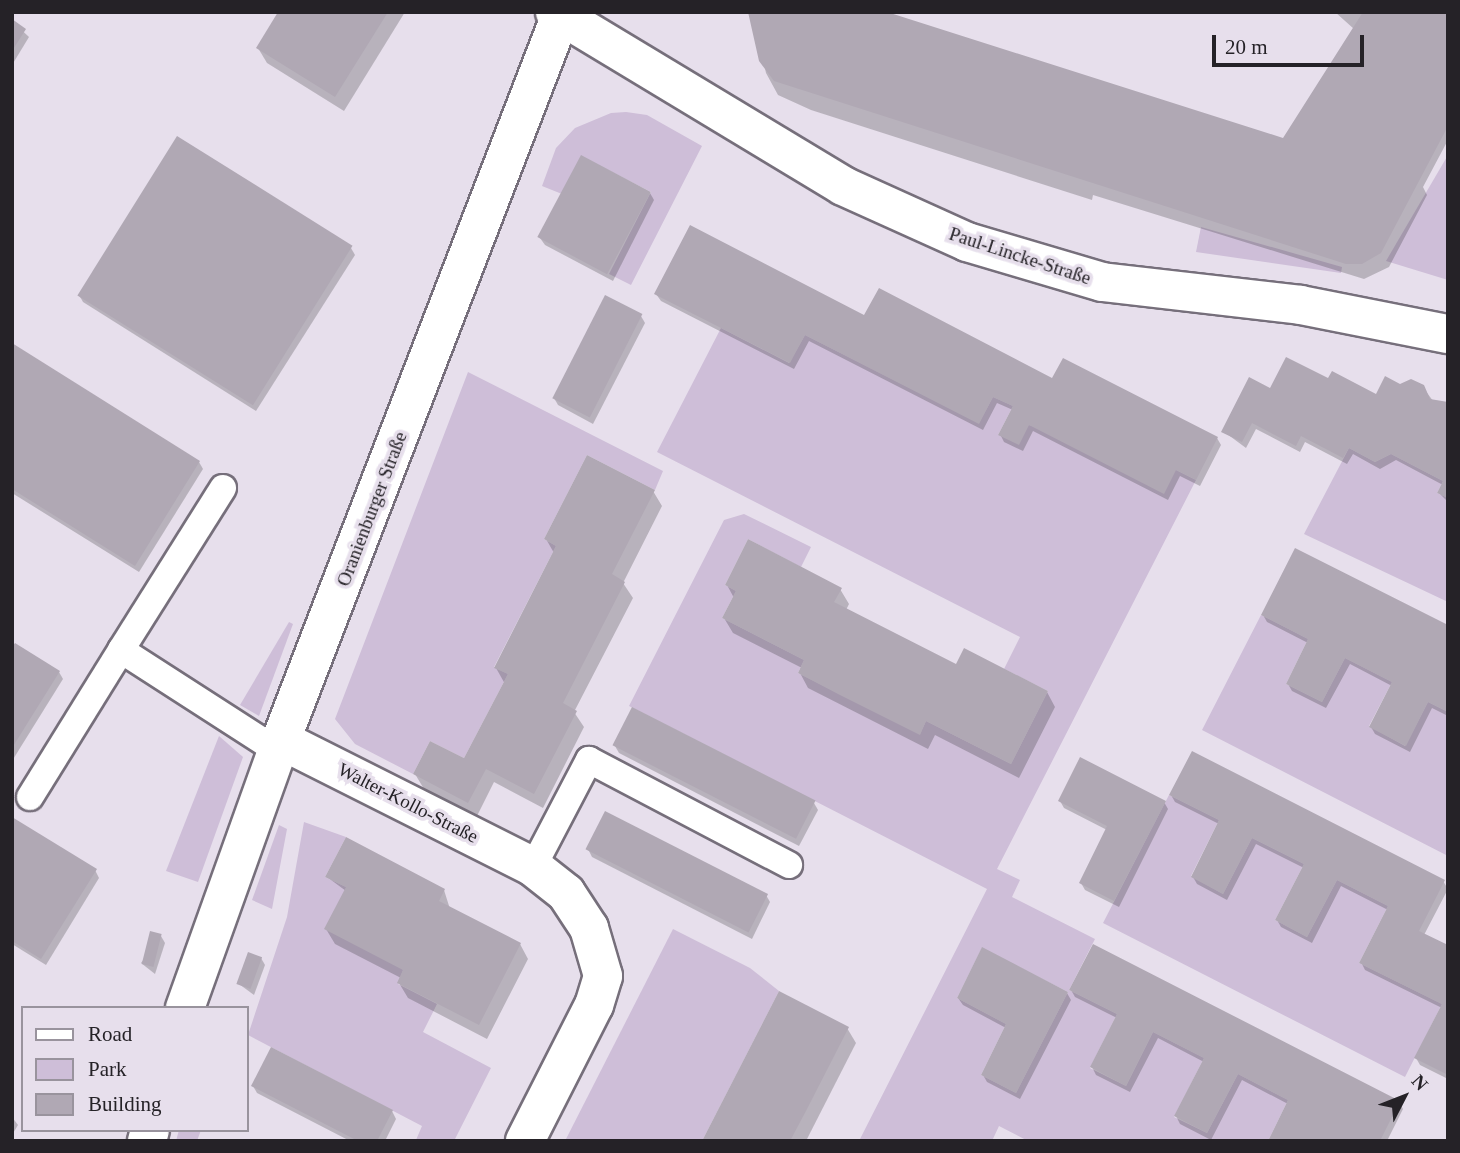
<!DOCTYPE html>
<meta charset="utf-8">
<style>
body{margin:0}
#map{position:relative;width:1460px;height:1153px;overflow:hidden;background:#e7dfec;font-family:"Times New Roman",serif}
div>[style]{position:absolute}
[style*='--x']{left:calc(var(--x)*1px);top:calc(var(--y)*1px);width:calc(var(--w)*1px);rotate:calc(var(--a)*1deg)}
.green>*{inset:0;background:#cebed8}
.shadow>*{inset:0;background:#0003}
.building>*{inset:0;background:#b0a8b4;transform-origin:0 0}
.roads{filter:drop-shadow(2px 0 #766f7b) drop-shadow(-2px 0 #766f7b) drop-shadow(0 2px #766f7b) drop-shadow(0 -2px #766f7b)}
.lane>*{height:26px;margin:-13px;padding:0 13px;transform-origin:13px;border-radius:13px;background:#fff}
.street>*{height:38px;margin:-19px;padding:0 19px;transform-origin:19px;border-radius:19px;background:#fff}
span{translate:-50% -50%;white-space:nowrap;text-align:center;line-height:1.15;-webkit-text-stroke:7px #e7dfec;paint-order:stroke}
.street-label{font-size:19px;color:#252227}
.frame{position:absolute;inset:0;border:14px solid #252227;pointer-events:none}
.legend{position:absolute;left:21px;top:1006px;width:228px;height:126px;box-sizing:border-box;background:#e7dfec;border:2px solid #99939d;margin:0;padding:9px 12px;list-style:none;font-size:21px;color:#252227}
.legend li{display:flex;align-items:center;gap:14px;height:35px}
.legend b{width:35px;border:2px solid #99939d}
.north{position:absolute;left:1369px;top:1062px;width:70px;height:70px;-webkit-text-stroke:5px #e7dfec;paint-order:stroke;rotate:48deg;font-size:19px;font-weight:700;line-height:28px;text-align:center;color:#252227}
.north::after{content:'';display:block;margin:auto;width:24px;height:32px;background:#252227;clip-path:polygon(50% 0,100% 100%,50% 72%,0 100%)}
.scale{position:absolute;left:1212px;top:35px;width:152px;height:32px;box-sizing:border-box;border:4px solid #252227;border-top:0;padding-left:9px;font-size:21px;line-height:24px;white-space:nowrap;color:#252227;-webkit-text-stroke:5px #e7dfec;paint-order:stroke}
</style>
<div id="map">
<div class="green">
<div style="clip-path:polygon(626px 112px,647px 115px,702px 146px,631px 285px,609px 274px,651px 192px,581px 156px,562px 194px,542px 186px,556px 148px,575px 128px,611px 113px)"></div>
<div style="clip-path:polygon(1448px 155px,1448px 280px,1386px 261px)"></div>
<div style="clip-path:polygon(1201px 227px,1342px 267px,1341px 273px,1196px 252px)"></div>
<div style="clip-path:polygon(evenodd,721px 328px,789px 363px,805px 335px,979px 423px,993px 397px,1013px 406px,998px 435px,1029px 425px,1176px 470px,1196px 480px,997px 869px,1020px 880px,1012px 897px,1095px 939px,1069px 990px,1117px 1014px,1090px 1068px,1126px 1086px,1153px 1032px,1204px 1058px,1174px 1117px,1207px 1133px,1238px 1074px,1288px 1100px,1268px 1141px,1028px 1141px,999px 1126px,992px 1141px,859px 1141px,987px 889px,629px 706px,724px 520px,744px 514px,811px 547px,801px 567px,748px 539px,725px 585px,736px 591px,722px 618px,804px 660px,798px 673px,920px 734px,926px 721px,1011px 764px,1048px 691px,1004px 669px,1020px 637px,657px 452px,721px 328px,982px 948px,1068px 992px,1016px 1093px,981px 1075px,1006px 1024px,957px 998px,982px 948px)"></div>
<div style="clip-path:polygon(468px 372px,663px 471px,655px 490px,587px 455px,544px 539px,556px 546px,494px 667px,508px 674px,464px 758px,430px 741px,413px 774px,355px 744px,335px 719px)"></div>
<div style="clip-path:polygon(1349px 448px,1375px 462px,1391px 454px,1443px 481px,1437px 493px,1448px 498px,1448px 602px,1304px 534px)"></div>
<div style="clip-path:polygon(1261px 615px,1308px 639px,1286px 684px,1322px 702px,1345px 658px,1392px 682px,1369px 726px,1405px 746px,1428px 702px,1448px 712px,1448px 856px,1202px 730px)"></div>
<div style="clip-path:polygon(289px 622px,293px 624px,259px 716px,240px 705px)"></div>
<div style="clip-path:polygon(219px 736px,243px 757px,198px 882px,166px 871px)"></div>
<div style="clip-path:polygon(1169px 795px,1219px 820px,1191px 876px,1223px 894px,1252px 838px,1304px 864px,1275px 920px,1307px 937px,1337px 880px,1388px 906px,1359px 963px,1442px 1004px,1405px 1077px,1103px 923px)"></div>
<div style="clip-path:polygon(304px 822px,346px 837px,325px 877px,346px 887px,403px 970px,398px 984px,437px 1004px,423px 1032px,491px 1068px,454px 1141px,416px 1140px,422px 1126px,248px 1035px,287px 917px)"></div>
<div style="clip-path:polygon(279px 825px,287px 829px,272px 909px,252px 900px)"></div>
<div style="clip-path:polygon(673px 929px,750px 968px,779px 991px,737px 1073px,702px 1141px,565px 1141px)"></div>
<div style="clip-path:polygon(179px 1130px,201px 1130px,197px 1141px,176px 1141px)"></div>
</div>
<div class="shadow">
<div style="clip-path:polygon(280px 12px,405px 12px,344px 111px,267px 63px,258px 48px)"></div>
<div style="clip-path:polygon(752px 12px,1284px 140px,1354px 29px,1335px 12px,1448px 12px,1448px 140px,1423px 187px,1427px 195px,1389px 267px,1364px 279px,1093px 195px,1092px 200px,811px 110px,778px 95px,766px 73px)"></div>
<div style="clip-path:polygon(12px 21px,29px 37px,12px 65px)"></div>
<div style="clip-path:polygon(650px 193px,654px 200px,613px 281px,545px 245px,540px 238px)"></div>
<div style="clip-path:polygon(351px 248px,355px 255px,256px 411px,83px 302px,79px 295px)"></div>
<div style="clip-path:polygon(656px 294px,865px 318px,1217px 438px,1221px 445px,1200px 486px,1180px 476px,1168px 500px,1033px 431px,1023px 451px,1004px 442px,1000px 434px,1013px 410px,997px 403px,983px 430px,809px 341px,794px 369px,661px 301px)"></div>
<div style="clip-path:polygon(641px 316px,645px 323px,593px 424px,558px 405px,554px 398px)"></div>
<div style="clip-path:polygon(12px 345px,199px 462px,203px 469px,139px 572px,12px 493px)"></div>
<div style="clip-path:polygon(1329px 381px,1377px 397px,1400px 386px,1422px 386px,1436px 405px,1448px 404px,1448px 502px,1439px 493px,1443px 485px,1396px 460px,1380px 469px,1353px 454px,1347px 464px,1305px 442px,1300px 452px,1256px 429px,1246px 448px,1223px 431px,1271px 390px)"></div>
<div style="clip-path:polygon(653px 491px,662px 506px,623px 583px,633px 598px,574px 712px,584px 727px,543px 808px,494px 782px,477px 816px,424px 789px,415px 774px,465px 760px,505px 684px,496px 668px,554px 553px,546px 539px)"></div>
<div style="clip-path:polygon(727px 585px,840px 589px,849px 604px,846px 610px,956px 666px,1047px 692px,1055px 707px,1019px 778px,935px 735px,928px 749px,808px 688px,800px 673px,802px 668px,733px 633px,724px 618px,734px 598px)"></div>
<div style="clip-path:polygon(1263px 615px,1448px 628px,1448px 716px,1432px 708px,1410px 752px,1375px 734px,1371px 727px,1392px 686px,1350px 664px,1326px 708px,1292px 691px,1288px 684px,1308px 643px,1267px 622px)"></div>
<div style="clip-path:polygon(12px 650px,59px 672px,63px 679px,12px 761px)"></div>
<div style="clip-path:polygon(615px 746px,814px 803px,818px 810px,799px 846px,619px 753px)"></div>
<div style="clip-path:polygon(1171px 795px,1443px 881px,1448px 889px,1424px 935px,1448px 947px,1448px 1079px,1420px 1065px,1416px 1058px,1442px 1008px,1365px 970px,1361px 962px,1388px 910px,1341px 886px,1312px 943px,1281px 927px,1277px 920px,1304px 868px,1256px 844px,1227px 900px,1197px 884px,1193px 877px,1219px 824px,1175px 802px)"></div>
<div style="clip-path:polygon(1060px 801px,1164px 802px,1168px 809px,1119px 907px,1085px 890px,1081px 883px,1107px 830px,1064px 808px)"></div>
<div style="clip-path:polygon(12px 819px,95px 870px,99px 878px,46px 965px,12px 944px)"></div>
<div style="clip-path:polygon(588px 849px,766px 895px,770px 902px,752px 939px,592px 857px)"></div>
<div style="clip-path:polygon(327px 877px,444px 890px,450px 909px,520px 944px,528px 959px,487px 1039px,408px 998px,399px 983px,401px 978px,335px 944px,326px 929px,346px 891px)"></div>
<div style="clip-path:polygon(161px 936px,165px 943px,155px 974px,141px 963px)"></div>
<div style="clip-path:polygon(261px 958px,265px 965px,254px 995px,239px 984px)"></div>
<div style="clip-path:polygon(1071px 990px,1399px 1102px,1403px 1109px,1387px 1141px,1270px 1141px,1288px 1104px,1242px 1080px,1211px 1140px,1180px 1124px,1176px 1116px,1204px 1062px,1158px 1038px,1130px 1092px,1096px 1075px,1092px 1067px,1117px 1018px,1075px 997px)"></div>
<div style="clip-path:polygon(1067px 993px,1071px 1000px,1020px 1099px,987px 1082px,983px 1075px,1006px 1028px,963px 1005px,958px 998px)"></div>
<div style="clip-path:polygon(847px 1028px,856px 1043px,806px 1141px,704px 1141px)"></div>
<div style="clip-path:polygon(253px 1086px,392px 1111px,396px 1119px,385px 1141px,350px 1141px,257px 1093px)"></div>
<div style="clip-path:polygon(12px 1117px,18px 1125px,12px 1135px)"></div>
</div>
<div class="building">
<div style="clip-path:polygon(278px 12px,388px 12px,335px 97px,256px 48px)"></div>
<div style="clip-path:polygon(748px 12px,887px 12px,1283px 138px,1363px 12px,1448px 12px,1448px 126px,1381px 253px,1362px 264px,1346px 264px,774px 81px,759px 61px)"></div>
<div style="clip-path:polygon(12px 19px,26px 29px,12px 51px)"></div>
<div style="left:177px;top:136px;width:207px;height:188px;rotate:32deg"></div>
<div style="left:581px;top:155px;width:79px;height:93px;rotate:28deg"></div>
<div style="clip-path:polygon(690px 225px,864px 315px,879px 288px,1052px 378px,1063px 358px,1218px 437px,1196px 480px,1176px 470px,1164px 494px,1029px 425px,1019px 445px,998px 435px,1013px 406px,993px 397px,979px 424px,805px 335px,790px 363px,654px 294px)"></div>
<div style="left:605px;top:295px;width:42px;height:116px;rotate:27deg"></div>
<div style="clip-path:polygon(12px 343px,200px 461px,135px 566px,12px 489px)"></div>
<div style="clip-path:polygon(1286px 357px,1328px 378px,1332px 371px,1376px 394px,1385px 376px,1400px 384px,1411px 379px,1424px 385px,1430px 399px,1448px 402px,1448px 498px,1437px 493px,1443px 481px,1391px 454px,1375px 462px,1349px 448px,1343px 458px,1301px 436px,1296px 446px,1252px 423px,1242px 442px,1221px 432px,1249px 377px,1270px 388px)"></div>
<div style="clip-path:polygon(587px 455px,655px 490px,612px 574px,625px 582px,563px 703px,577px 711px,534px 794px,486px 769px,468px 803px,413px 774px,430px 741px,464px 758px,508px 674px,494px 668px,556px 546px,544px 539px)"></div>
<div style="clip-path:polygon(748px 539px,842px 588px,834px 602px,956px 664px,964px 648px,1048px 691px,1011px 764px,926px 721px,920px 735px,838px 694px,798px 673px,804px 660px,722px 618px,736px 591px,725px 585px)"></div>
<div style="clip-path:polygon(1295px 548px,1448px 625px,1448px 712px,1428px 702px,1406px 746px,1369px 727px,1392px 682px,1345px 658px,1322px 702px,1286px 684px,1308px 639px,1261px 615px)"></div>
<div style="clip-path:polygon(15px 643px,60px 671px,12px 748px,12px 647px)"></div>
<div style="left:632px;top:707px;width:206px;height:43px;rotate:27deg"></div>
<div style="clip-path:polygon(1192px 751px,1445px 880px,1419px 931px,1448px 945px,1448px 1075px,1414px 1058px,1442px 1004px,1359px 963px,1388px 906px,1337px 880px,1307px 937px,1275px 920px,1304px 864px,1252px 838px,1223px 894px,1191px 877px,1219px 820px,1169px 795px)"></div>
<div style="clip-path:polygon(1080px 757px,1166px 801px,1114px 901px,1079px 883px,1107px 826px,1058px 801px)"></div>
<div style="left:605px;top:811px;width:183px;height:43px;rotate:27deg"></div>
<div style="clip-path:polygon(12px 817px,97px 869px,41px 959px,12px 941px)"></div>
<div style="clip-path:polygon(346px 837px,445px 889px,439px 901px,521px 943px,479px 1025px,397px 983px,403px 970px,324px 929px,346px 887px,325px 877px)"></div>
<div style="left:150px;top:931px;width:12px;height:34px;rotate:14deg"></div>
<div style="clip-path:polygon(1093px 944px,1400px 1101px,1380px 1141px,1268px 1141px,1288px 1100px,1238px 1074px,1207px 1133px,1174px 1116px,1204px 1058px,1153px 1032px,1126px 1086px,1090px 1067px,1117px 1014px,1069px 990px)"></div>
<div style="clip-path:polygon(982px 947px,1068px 992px,1016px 1093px,981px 1075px,1006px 1024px,957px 998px)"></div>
<div style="left:248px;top:952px;width:15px;height:34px;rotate:20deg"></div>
<div style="clip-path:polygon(779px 991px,849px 1027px,807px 1109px,790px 1141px,702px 1141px)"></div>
<div style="clip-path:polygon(271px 1047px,393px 1110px,377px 1141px,358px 1141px,251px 1086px)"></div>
</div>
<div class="roads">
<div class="lane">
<div style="--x:223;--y:488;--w:191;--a:122.2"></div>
<div style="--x:121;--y:650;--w:187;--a:32.8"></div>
<div style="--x:30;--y:797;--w:173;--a:-58.2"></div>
<div style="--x:533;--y:867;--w:121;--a:-62.4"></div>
<div style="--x:589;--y:760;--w:226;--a:27.7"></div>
</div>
<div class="street">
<div style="--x:555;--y:12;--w:336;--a:31.1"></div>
<div style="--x:843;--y:186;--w:136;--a:24.3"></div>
<div style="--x:967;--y:242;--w:141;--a:16.5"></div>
<div style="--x:1102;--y:282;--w:200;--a:6.6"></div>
<div style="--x:1301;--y:305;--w:150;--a:11.2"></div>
<div style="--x:281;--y:740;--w:282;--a:26.7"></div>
<div style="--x:533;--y:867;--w:42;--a:38.2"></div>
<div style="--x:566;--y:893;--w:42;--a:56.7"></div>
<div style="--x:589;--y:928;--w:50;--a:73.7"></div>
<div style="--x:603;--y:976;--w:30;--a:107"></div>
<div style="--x:594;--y:1005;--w:153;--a:116.9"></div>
<div style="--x:185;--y:1008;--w:285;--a:-70.3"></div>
<div style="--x:281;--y:740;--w:780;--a:-68.89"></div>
<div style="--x:147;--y:1141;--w:11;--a:-75"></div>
</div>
</div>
<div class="street-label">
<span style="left:1020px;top:256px;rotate:18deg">Paul-Lincke-Straße</span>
<span style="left:372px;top:509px;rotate:-69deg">Oranienburger Straße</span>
<span style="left:408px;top:803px;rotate:27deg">Walter-Kollo-Straße</span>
</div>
<div class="frame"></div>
<ul class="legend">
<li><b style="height:9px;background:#fff"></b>Road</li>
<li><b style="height:19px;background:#cebed8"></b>Park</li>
<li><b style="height:19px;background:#b0a8b4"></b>Building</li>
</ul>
<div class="north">N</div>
<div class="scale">20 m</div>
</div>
